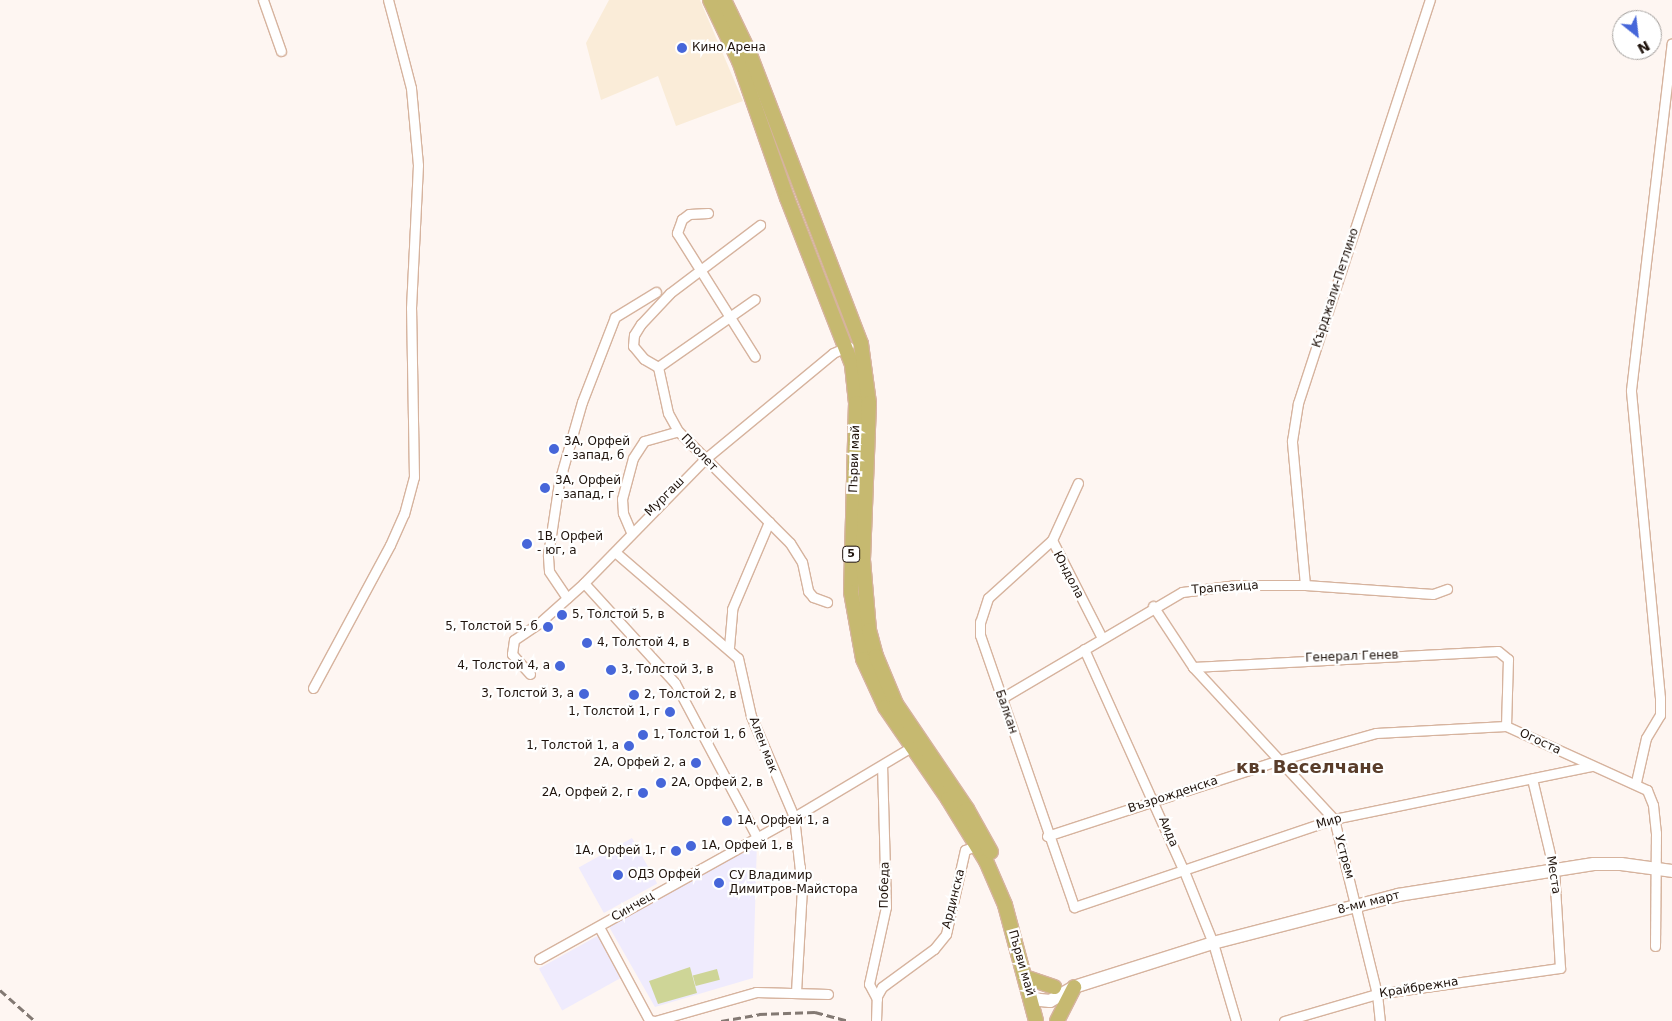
<!DOCTYPE html>
<meta charset="utf-8">
<style>
body{margin:0}
#map{position:relative;width:1672px;height:1021px;overflow:hidden;background:#fef6f2;font-family:"DejaVu Sans",sans-serif}
div>[style]{position:absolute}
[style*='--x']{left:calc(var(--x)*1px);top:calc(var(--y)*1px);width:calc(var(--w)*1px);rotate:calc(var(--a)*1deg)}
.commercial>*{inset:0;background:#faecd8}
.education>*{inset:0;background:#efebfd;transform-origin:0 0}
.green>*{inset:0;background:#ced597;transform-origin:0 0}
.roads{filter:drop-shadow(1px 0 #d6b39e) drop-shadow(-1px 0 #d6b39e) drop-shadow(0 1px #d6b39e) drop-shadow(0 -1px #d6b39e)}
.minor>*{height:9px;margin:-4.5px;padding:0 4.5px;transform-origin:4.5px;border-radius:4.5px;background:#fff}
.secondary>*{height:12px;margin:-6px;padding:0 6px;transform-origin:6px;border-radius:6px;background:#fff}
.primary>*{height:14px;margin:-7px;padding:0 7px;transform-origin:7px;border-radius:7px;background:#c6b970}
.rail>*{height:2.5px;margin-top:-1.25px;transform-origin:0;background:repeating-linear-gradient(90deg,#837973 0 8px,transparent 0 12px)}
.dots>*{width:14px;height:14px;translate:-50% -50%;box-sizing:border-box;border:2px solid #fff;border-radius:50%}
span{translate:-50% -50%;white-space:nowrap;text-align:center;line-height:1.15;-webkit-text-stroke:4.5px #fff;paint-order:stroke}
.shield-label span{padding:1px 4px;background:#fff;border:1px solid;border-radius:4px;-webkit-text-stroke-width:0}
.shield-label{font-size:11px;color:#1f130c;font-weight:700}
.poi-label{font-size:12px;color:#1f130c}
.left{translate:0 -50%;text-align:left}
.right{translate:-100% -50%;text-align:right}
.street-label{font-size:12px;color:#1f130c}
.district-label{font-size:18px;color:#593d2b;font-weight:700}
.north{position:absolute;left:1612px;top:10px;width:50px;height:50px;box-sizing:border-box;background:#fff;border:1px solid #a5a19e;border-radius:50%;rotate:151deg;font-size:14px;font-weight:700;line-height:20px;text-align:center;color:#1f130c}
.north::after{content:'';display:block;margin:auto;width:18px;height:22px;background:#4666d9;clip-path:polygon(50% 0,100% 100%,50% 72%,0 100%)}
</style>
<div id="map">
<div class="commercial">
<div style="clip-path:polygon(609px 0,700px 0,743px 101px,676px 126px,658px 76px,601px 100px,586px 43px)"></div>
</div>
<div class="education">
<div style="left:632px;top:838px;width:52px;height:61px;rotate:61deg"></div>
<div style="clip-path:polygon(757px 841px,753px 978px,655px 1007px,608px 925px)"></div>
<div style="left:601px;top:934px;width:48px;height:71px;rotate:61deg"></div>
</div>
<div class="green">
<div style="clip-path:polygon(690px 967px,697px 993px,658px 1004px,649px 981px)"></div>
<div style="left:717px;top:969px;width:11px;height:25px;rotate:75deg"></div>
</div>
<div class="roads">
<div class="minor">
<div style="--x:263;--y:0;--w:54;--a:70.6"></div>
<div style="--x:708;--y:213;--w:19;--a:177"></div>
<div style="--x:689;--y:214;--w:9;--a:144"></div>
<div style="--x:682;--y:219;--w:15;--a:110"></div>
<div style="--x:677;--y:233;--w:146;--a:57.8"></div>
<div style="--x:658;--y:367;--w:47;--a:77.7"></div>
<div style="--x:668;--y:413;--w:21;--a:61"></div>
<div style="--x:678;--y:431;--w:158;--a:45"></div>
<div style="--x:790;--y:543;--w:22;--a:58"></div>
<div style="--x:802;--y:562;--w:30;--a:78"></div>
<div style="--x:808;--y:591;--w:8;--a:50"></div>
<div style="--x:813;--y:597;--w:15;--a:20"></div>
<div style="--x:658;--y:367;--w:16;--a:-150"></div>
<div style="--x:644;--y:359;--w:17;--a:-130"></div>
<div style="--x:633;--y:346;--w:11;--a:-85"></div>
<div style="--x:634;--y:335;--w:13;--a:-58"></div>
<div style="--x:641;--y:324;--w:42;--a:-46.9"></div>
<div style="--x:670;--y:293;--w:113;--a:-37.1"></div>
<div style="--x:658;--y:367;--w:118;--a:-35"></div>
<div style="--x:1078;--y:483;--w:63;--a:114.5"></div>
<div style="--x:1052;--y:540;--w:110;--a:63"></div>
<div style="--x:631;--y:532;--w:21;--a:-113"></div>
<div style="--x:623;--y:513;--w:14;--a:-94"></div>
<div style="--x:622;--y:499;--w:42;--a:-75"></div>
<div style="--x:633;--y:458;--w:20;--a:-57"></div>
<div style="--x:644;--y:441;--w:35;--a:-16"></div>
<div style="--x:1052;--y:540;--w:86;--a:137.8"></div>
<div style="--x:988;--y:598;--w:25;--a:108"></div>
<div style="--x:980;--y:622;--w:13;--a:90"></div>
<div style="--x:980;--y:635;--w:288;--a:70.9"></div>
<div style="--x:1074;--y:907;--w:274;--a:-18.7"></div>
<div style="--x:1334;--y:819;--w:263;--a:-11.6"></div>
<div style="--x:615;--y:552;--w:162;--a:40.8"></div>
<div style="--x:738;--y:658;--w:59;--a:77.4"></div>
<div style="--x:751;--y:716;--w:110;--a:66.9"></div>
<div style="--x:794;--y:817;--w:71;--a:83.6"></div>
<div style="--x:802;--y:888;--w:105;--a:93.3"></div>
<div style="--x:584;--y:583;--w:135;--a:47.7"></div>
<div style="--x:675;--y:683;--w:174;--a:62"></div>
<div style="--x:1305;--y:585;--w:145;--a:-95.2"></div>
<div style="--x:1292;--y:441;--w:38;--a:-81"></div>
<div style="--x:1298;--y:403;--w:424;--a:-71.9"></div>
<div style="--x:567;--y:598;--w:32;--a:-124"></div>
<div style="--x:549;--y:571;--w:16;--a:-94"></div>
<div style="--x:548;--y:555;--w:74;--a:-81.4"></div>
<div style="--x:559;--y:482;--w:83;--a:-74"></div>
<div style="--x:582;--y:402;--w:91;--a:-68.8"></div>
<div style="--x:615;--y:317;--w:48;--a:-31.4"></div>
<div style="--x:1153;--y:606;--w:73;--a:56.7"></div>
<div style="--x:1193;--y:667;--w:207;--a:47.2"></div>
<div style="--x:1334;--y:819;--w:180;--a:76.2"></div>
<div style="--x:1377;--y:994;--w:27;--a:84"></div>
<div style="--x:729;--y:647;--w:38;--a:-85"></div>
<div style="--x:732;--y:609;--w:95;--a:-67"></div>
<div style="--x:1084;--y:649;--w:243;--a:65.8"></div>
<div style="--x:1184;--y:871;--w:78;--a:68.1"></div>
<div style="--x:1213;--y:943;--w:81;--a:73.6"></div>
<div style="--x:1193;--y:667;--w:305;--a:-3"></div>
<div style="--x:1498;--y:651;--w:13;--a:39"></div>
<div style="--x:1508;--y:659;--w:67;--a:91.7"></div>
<div style="--x:530;--y:674;--w:27;--a:-132"></div>
<div style="--x:512;--y:654;--w:14;--a:-82"></div>
<div style="--x:514;--y:640;--w:29;--a:-34"></div>
<div style="--x:538;--y:624;--w:62;--a:-41.7"></div>
<div style="--x:584;--y:583;--w:173;--a:-45.7"></div>
<div style="--x:705;--y:459;--w:166;--a:-39.6"></div>
<div style="--x:833;--y:353;--w:17;--a:-24"></div>
<div style="--x:313;--y:688;--w:162;--a:-61.7"></div>
<div style="--x:390;--y:545;--w:34;--a:-66"></div>
<div style="--x:404;--y:514;--w:38;--a:-75"></div>
<div style="--x:414;--y:477;--w:169;--a:-91"></div>
<div style="--x:411;--y:308;--w:143;--a:-87.2"></div>
<div style="--x:418;--y:165;--w:77;--a:-95.2"></div>
<div style="--x:411;--y:88;--w:91;--a:-104.6"></div>
<div style="--x:1002;--y:698;--w:209;--a:-30.5"></div>
<div style="--x:1182;--y:592;--w:55;--a:-7.3"></div>
<div style="--x:1237;--y:585;--w:68;--a:0"></div>
<div style="--x:1305;--y:585;--w:128;--a:4"></div>
<div style="--x:1433;--y:594;--w:15;--a:-20"></div>
<div style="--x:1636;--y:782;--w:45;--a:-77.2"></div>
<div style="--x:1646;--y:738;--w:27;--a:-59"></div>
<div style="--x:1660;--y:715;--w:17;--a:-90"></div>
<div style="--x:1660;--y:698;--w:309;--a:-95.4"></div>
<div style="--x:1631;--y:390;--w:349;--a:-83.3"></div>
<div style="--x:1047;--y:836;--w:245;--a:-18.1"></div>
<div style="--x:1280;--y:760;--w:100;--a:-15.7"></div>
<div style="--x:1376;--y:733;--w:130;--a:-3.1"></div>
<div style="--x:1506;--y:726;--w:155;--a:24.4"></div>
<div style="--x:1647;--y:790;--w:16;--a:68"></div>
<div style="--x:1653;--y:805;--w:28;--a:84"></div>
<div style="--x:1656;--y:833;--w:113;--a:90.5"></div>
<div style="--x:599;--y:927;--w:106;--a:61.7"></div>
<div style="--x:649;--y:1020;--w:5;--a:11"></div>
<div style="--x:539;--y:959;--w:292;--a:-29.1"></div>
<div style="--x:794;--y:817;--w:141;--a:-30.8"></div>
<div style="--x:877;--y:999;--w:17;--a:-118"></div>
<div style="--x:869;--y:984;--w:79;--a:-77.6"></div>
<div style="--x:886;--y:907;--w:141;--a:-91.6"></div>
<div style="--x:655;--y:1021;--w:105;--a:-16"></div>
<div style="--x:756;--y:992;--w:72;--a:1.6"></div>
<div style="--x:876;--y:1021;--w:25;--a:-88"></div>
<div style="--x:877;--y:996;--w:10;--a:-61"></div>
<div style="--x:882;--y:987;--w:64;--a:-36.2"></div>
<div style="--x:934;--y:949;--w:19;--a:-51"></div>
<div style="--x:946;--y:934;--w:86;--a:-77.3"></div>
<div style="--x:965;--y:850;--w:14;--a:-21"></div>
<div style="--x:1284;--y:1021;--w:97;--a:-16.2"></div>
<div style="--x:1377;--y:994;--w:185;--a:-8.1"></div>
<div style="--x:1560;--y:968;--w:97;--a:-93.5"></div>
<div style="--x:1554;--y:871;--w:95;--a:-103.4"></div>
</div>
<div class="secondary">
<div style="--x:1031;--y:999;--w:19;--a:6"></div>
<div style="--x:1050;--y:1001;--w:28;--a:-30"></div>
<div style="--x:1074;--y:987;--w:146;--a:-17.6"></div>
<div style="--x:1213;--y:943;--w:191;--a:-14.5"></div>
<div style="--x:1398;--y:895;--w:198;--a:-9"></div>
<div style="--x:1594;--y:864;--w:27;--a:0"></div>
<div style="--x:1621;--y:864;--w:51;--a:7.8"></div>
</div>
<div class="primary">
<div style="--x:710;--y:0;--w:68;--a:64.6"></div>
<div style="--x:739;--y:61;--w:145;--a:70.7"></div>
<div style="--x:787;--y:198;--w:179;--a:68.7"></div>
<div style="--x:852;--y:365;--w:38;--a:84"></div>
<div style="--x:856;--y:403;--w:189;--a:91.5"></div>
<div style="--x:851;--y:592;--w:68;--a:79.8"></div>
<div style="--x:863;--y:659;--w:53;--a:65.4"></div>
<div style="--x:885;--y:707;--w:112;--a:55.6"></div>
<div style="--x:948;--y:799;--w:73;--a:58.5"></div>
<div style="--x:986;--y:861;--w:48;--a:66.6"></div>
<div style="--x:1005;--y:905;--w:120;--a:75"></div>
<div style="--x:724;--y:0;--w:58;--a:64.3"></div>
<div style="--x:749;--y:52;--w:313;--a:69"></div>
<div style="--x:861;--y:344;--w:60;--a:82.3"></div>
<div style="--x:869;--y:403;--w:157;--a:92.2"></div>
<div style="--x:863;--y:560;--w:70;--a:85.1"></div>
<div style="--x:869;--y:630;--w:27;--a:75"></div>
<div style="--x:876;--y:656;--w:52;--a:67.4"></div>
<div style="--x:896;--y:704;--w:127;--a:55.9"></div>
<div style="--x:967;--y:809;--w:49;--a:60.8"></div>
<div style="--x:1025;--y:977;--w:31;--a:19"></div>
<div style="--x:1057;--y:1021;--w:38;--a:-63"></div>
</div>
</div>
<div class="rail">
<div style="--x:0;--y:990;--w:47;--a:41.5"></div>
<div style="--x:721;--y:1021;--w:39;--a:-10"></div>
<div style="--x:759;--y:1014;--w:56;--a:-2"></div>
<div style="--x:815;--y:1012;--w:35;--a:15"></div>
</div>
<div class="dots">
<div style="left:682px;top:48px;background:#4666d9"></div>
<div style="left:554px;top:449px;background:#4666d9"></div>
<div style="left:545px;top:488px;background:#4666d9"></div>
<div style="left:527px;top:544px;background:#4666d9"></div>
<div style="left:562px;top:615px;background:#4666d9"></div>
<div style="left:548px;top:627px;background:#4666d9"></div>
<div style="left:587px;top:643px;background:#4666d9"></div>
<div style="left:560px;top:666px;background:#4666d9"></div>
<div style="left:611px;top:670px;background:#4666d9"></div>
<div style="left:584px;top:694px;background:#4666d9"></div>
<div style="left:634px;top:695px;background:#4666d9"></div>
<div style="left:670px;top:712px;background:#4666d9"></div>
<div style="left:643px;top:735px;background:#4666d9"></div>
<div style="left:629px;top:746px;background:#4666d9"></div>
<div style="left:696px;top:763px;background:#4666d9"></div>
<div style="left:661px;top:783px;background:#4666d9"></div>
<div style="left:643px;top:793px;background:#4666d9"></div>
<div style="left:727px;top:821px;background:#4666d9"></div>
<div style="left:691px;top:846px;background:#4666d9"></div>
<div style="left:676px;top:851px;background:#4666d9"></div>
<div style="left:618px;top:875px;background:#4666d9"></div>
<div style="left:719px;top:883px;background:#4666d9"></div>
</div>
<div class="shield-label">
<span style="left:851px;top:554px">5</span>
</div>
<div class="poi-label">
<span class="left" style="left:692px;top:48px">Кино Арена</span>
<span class="left" style="left:564px;top:449px">3А, Орфей<br>- запад, б</span>
<span class="left" style="left:555px;top:488px">3А, Орфей<br>- запад, г</span>
<span class="left" style="left:537px;top:544px">1В, Орфей<br>- юг, а</span>
<span class="left" style="left:572px;top:615px">5, Толстой 5, в</span>
<span class="right" style="left:538px;top:627px">5, Толстой 5, б</span>
<span class="left" style="left:597px;top:643px">4, Толстой 4, в</span>
<span class="right" style="left:550px;top:666px">4, Толстой 4, а</span>
<span class="left" style="left:621px;top:670px">3, Толстой 3, в</span>
<span class="right" style="left:574px;top:694px">3, Толстой 3, а</span>
<span class="left" style="left:644px;top:695px">2, Толстой 2, в</span>
<span class="right" style="left:660px;top:712px">1, Толстой 1, г</span>
<span class="left" style="left:653px;top:735px">1, Толстой 1, б</span>
<span class="right" style="left:619px;top:746px">1, Толстой 1, а</span>
<span class="right" style="left:686px;top:763px">2А, Орфей 2, а</span>
<span class="left" style="left:671px;top:783px">2А, Орфей 2, в</span>
<span class="right" style="left:633px;top:793px">2А, Орфей 2, г</span>
<span class="left" style="left:737px;top:821px">1А, Орфей 1, а</span>
<span class="left" style="left:701px;top:846px">1А, Орфей 1, в</span>
<span class="right" style="left:666px;top:851px">1А, Орфей 1, г</span>
<span class="left" style="left:628px;top:875px">ОДЗ Орфей</span>
<span class="left" style="left:729px;top:883px">СУ Владимир<br>Димитров-Майстора</span>
</div>
<div class="street-label">
<span style="left:1336px;top:288px;rotate:-72deg">Кърджали-Петлино</span>
<span style="left:699px;top:453px;rotate:46deg">Пролет</span>
<span style="left:855px;top:459px;rotate:-88deg">Първи май</span>
<span style="left:665px;top:497px;rotate:-45deg">Мургаш</span>
<span style="left:1068px;top:575px;rotate:62deg">Юндола</span>
<span style="left:1225px;top:588px;rotate:-4deg">Трапезица</span>
<span style="left:1352px;top:657px;rotate:-2deg">Генерал Генев</span>
<span style="left:1006px;top:712px;rotate:71deg">Балкан</span>
<span style="left:1540px;top:742px;rotate:25deg">Огоста</span>
<span style="left:763px;top:745px;rotate:69deg">Ален мак</span>
<span style="left:1173px;top:795px;rotate:-18deg">Възрожденска</span>
<span style="left:1329px;top:822px;rotate:-16deg">Мир</span>
<span style="left:1168px;top:832px;rotate:67deg">Аида</span>
<span style="left:1344px;top:857px;rotate:75deg">Устрем</span>
<span style="left:1553px;top:875px;rotate:81deg">Места</span>
<span style="left:885px;top:885px;rotate:-89deg">Победа</span>
<span style="left:954px;top:899px;rotate:-76deg">Ардинска</span>
<span style="left:1369px;top:903px;rotate:-14deg">8-ми март</span>
<span style="left:633px;top:907px;rotate:-30deg">Синчец</span>
<span style="left:1021px;top:963px;rotate:74deg">Първи май</span>
<span style="left:1419px;top:988px;rotate:-9deg">Крайбрежна</span>
</div>
<div class="district-label">
<span style="left:1310px;top:767px">кв. Веселчане</span>
</div>
<div class="north">N</div>
</div>
